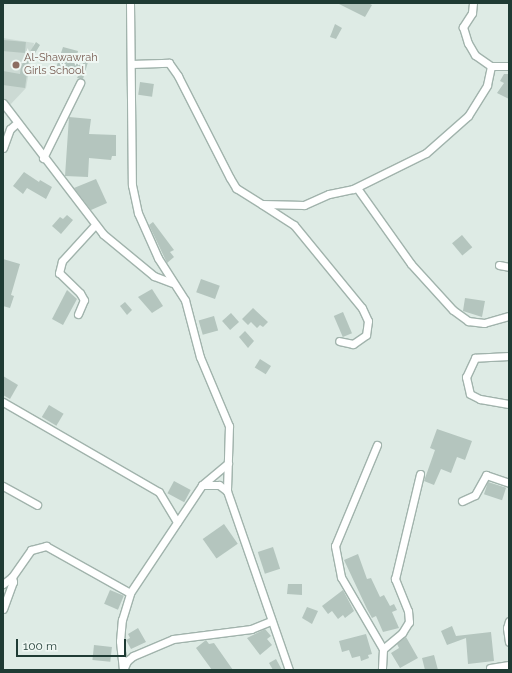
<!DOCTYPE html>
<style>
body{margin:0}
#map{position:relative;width:512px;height:673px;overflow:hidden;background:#deebe5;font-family:Raleway,sans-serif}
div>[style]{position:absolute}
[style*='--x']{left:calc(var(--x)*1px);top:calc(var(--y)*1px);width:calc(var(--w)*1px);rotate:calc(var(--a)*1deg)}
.built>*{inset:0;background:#ccdad4}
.building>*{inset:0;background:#b4c5be;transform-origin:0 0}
.roads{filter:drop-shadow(1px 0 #a1b3ac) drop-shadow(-1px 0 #a1b3ac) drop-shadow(0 1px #a1b3ac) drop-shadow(0 -1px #a1b3ac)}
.minor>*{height:7px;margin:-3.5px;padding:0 3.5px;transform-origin:3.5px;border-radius:3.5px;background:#fff}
.dots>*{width:11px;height:11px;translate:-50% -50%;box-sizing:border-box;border:2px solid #eff7f3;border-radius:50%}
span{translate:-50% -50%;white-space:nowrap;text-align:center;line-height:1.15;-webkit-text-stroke:4px #eff7f3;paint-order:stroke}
.education-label{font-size:11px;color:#785e54}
.left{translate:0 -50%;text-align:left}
.frame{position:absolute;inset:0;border:4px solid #1f3b34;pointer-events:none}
.scale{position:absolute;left:16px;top:639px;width:110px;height:18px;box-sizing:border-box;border:2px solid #1f3b34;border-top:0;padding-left:5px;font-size:12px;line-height:14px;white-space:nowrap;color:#1f3b34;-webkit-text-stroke:3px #eff7f3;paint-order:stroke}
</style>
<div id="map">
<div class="built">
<div style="clip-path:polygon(3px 38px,34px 43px,26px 88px,10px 105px,3px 97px)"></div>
</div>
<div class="building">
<div style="clip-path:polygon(337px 3px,368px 3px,372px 5px,365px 17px)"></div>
<div style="clip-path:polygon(335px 24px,342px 28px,336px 39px,330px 37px)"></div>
<div style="left:3px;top:40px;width:23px;height:11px;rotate:5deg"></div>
<div style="clip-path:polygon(36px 42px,40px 45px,34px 55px,30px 52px,25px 88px,3px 85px,3px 71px,20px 74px,21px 66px)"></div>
<div style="clip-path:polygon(63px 47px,78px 51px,75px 63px,82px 66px,84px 60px,88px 62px,83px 79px,77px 78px,79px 74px,56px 68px)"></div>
<div style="clip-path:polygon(504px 74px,509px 74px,509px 99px,497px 93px,504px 83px,500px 81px)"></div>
<div style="left:140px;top:82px;width:14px;height:13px;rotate:8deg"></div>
<div style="clip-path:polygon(69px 117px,91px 119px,89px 134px,116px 135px,116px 156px,112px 156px,111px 160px,89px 158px,88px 177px,65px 176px)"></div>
<div style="clip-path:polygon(24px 172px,39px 182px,40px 180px,52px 187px,46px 199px,27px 188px,23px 194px,13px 186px)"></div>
<div style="clip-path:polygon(96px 179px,107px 203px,91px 210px,74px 188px)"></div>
<div style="clip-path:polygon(67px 215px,73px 220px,61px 234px,52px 226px,60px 217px,63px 219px)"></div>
<div style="clip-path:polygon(153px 222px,174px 250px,170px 252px,174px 257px,167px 263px,149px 225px)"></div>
<div style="left:462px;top:235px;width:16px;height:13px;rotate:50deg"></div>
<div style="clip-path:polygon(3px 259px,20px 264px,11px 295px,14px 296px,10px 308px,3px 306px)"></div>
<div style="left:201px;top:279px;width:20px;height:14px;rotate:20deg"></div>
<div style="clip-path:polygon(152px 289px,163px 306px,152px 313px,138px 297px)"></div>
<div style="clip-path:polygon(67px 290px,77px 299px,63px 325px,52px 319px)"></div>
<div style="clip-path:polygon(465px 298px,485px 301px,482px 317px,463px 311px)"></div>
<div style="clip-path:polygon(125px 302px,132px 310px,127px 315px,120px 306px)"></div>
<div style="clip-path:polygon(253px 308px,268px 322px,263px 327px,260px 325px,257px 328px,251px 322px,248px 325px,242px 319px)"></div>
<div style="left:343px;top:312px;width:23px;height:10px;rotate:67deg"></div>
<div style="left:231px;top:313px;width:12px;height:12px;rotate:48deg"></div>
<div style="left:214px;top:316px;width:15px;height:16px;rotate:74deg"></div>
<div style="clip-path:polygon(245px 331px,254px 341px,248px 348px,239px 337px)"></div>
<div style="left:260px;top:359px;width:13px;height:10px;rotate:32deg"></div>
<div style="clip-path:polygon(3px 376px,18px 385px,10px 399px,3px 395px)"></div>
<div style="left:49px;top:405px;width:17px;height:14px;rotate:31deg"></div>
<div style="clip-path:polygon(437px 429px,472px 441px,465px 460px,457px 457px,451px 473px,441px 469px,434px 485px,424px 481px,435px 450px,430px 448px)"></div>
<div style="left:174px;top:481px;width:19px;height:14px;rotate:28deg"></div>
<div style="left:488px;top:482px;width:19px;height:13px;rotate:18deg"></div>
<div style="left:224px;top:524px;width:24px;height:26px;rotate:55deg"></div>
<div style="left:273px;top:547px;width:23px;height:16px;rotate:72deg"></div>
<div style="clip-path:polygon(358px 554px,367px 579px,371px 578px,380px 597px,384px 595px,390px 606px,394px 604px,397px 610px,392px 612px,399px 628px,383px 632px,376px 616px,372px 618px,367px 609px,344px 560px)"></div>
<div style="clip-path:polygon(288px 584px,302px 584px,302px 595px,287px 594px)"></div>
<div style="left:110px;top:590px;width:15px;height:15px;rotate:23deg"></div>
<div style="clip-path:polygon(343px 590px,354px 611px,345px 618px,343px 615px,338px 619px,332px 611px,328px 614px,322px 606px)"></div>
<div style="clip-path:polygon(307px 607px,318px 611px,312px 624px,302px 618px)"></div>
<div style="clip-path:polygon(452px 626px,456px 636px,491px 632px,494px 661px,468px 664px,466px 638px,447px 645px,441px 631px)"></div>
<div style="clip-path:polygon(138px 628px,146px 642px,131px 649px,126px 640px,130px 638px,128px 634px)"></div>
<div style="clip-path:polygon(265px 629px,271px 636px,267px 639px,272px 645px,260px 655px,247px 638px)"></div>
<div style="clip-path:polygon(366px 634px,372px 654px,368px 655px,369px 658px,361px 661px,360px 656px,352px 658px,349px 650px,342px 652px,339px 641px)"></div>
<div style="clip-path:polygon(406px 637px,418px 658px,400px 668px,391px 653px,399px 648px,397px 644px)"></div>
<div style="clip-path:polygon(206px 640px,209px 644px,214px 643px,233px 670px,212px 670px,196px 648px)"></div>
<div style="left:94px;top:645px;width:18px;height:15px;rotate:6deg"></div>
<div style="clip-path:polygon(434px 655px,438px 670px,425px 670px,422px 658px)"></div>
<div style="clip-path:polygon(276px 659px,282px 670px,273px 670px,269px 663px)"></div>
</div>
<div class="roads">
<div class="minor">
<div style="--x:130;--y:3;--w:182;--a:89.4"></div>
<div style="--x:132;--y:185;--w:29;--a:78"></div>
<div style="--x:138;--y:213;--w:49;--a:66"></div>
<div style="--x:158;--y:258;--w:50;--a:57.3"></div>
<div style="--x:185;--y:300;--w:59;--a:75.3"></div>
<div style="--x:200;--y:357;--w:75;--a:67.2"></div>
<div style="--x:229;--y:426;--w:65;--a:91.8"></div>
<div style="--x:227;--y:491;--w:189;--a:70.9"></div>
<div style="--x:473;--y:3;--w:10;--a:96"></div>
<div style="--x:472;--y:13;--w:17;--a:123"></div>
<div style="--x:463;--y:27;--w:17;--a:73"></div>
<div style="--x:468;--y:43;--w:14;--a:60"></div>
<div style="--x:475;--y:55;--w:19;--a:35"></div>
<div style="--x:491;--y:66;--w:18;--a:0"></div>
<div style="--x:131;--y:64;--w:38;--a:-2"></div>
<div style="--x:169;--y:63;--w:16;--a:55"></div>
<div style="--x:178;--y:76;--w:114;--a:63"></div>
<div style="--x:230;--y:178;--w:12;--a:59"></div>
<div style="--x:236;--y:188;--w:31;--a:32"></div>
<div style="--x:262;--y:204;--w:42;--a:1.4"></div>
<div style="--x:304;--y:205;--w:27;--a:-24"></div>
<div style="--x:329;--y:194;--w:25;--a:-12"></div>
<div style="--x:353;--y:189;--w:81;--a:-26.3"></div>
<div style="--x:426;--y:153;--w:56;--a:-41.4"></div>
<div style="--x:468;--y:116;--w:36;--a:-58"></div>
<div style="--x:487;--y:85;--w:19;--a:-78"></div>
<div style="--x:3;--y:103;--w:165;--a:52.6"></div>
<div style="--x:103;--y:234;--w:66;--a:39.5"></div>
<div style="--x:154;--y:276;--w:19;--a:21"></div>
<div style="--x:3;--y:148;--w:20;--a:-70"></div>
<div style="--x:10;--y:129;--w:9;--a:-41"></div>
<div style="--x:43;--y:158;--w:84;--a:-63.7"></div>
<div style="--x:357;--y:188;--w:93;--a:54.6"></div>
<div style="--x:411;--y:264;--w:62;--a:47.6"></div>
<div style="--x:453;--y:310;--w:19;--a:36"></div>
<div style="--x:468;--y:321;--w:16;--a:7"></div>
<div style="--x:484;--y:323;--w:26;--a:-16"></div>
<div style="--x:263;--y:205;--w:37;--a:33"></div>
<div style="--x:294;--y:225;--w:107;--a:50.7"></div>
<div style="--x:362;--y:308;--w:14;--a:65"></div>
<div style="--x:368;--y:321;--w:14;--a:98"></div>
<div style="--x:366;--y:335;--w:16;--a:145"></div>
<div style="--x:353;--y:344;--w:14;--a:-168"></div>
<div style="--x:499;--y:265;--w:10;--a:11"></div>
<div style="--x:78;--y:314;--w:15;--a:-67"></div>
<div style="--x:84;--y:300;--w:8;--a:-120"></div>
<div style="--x:80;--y:293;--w:29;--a:-136"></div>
<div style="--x:59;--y:273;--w:12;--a:-76"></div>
<div style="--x:62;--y:261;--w:49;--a:-47.5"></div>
<div style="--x:509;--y:356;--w:34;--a:177"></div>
<div style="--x:475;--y:358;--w:21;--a:115"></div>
<div style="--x:466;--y:377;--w:17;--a:77"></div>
<div style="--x:470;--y:394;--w:11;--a:27"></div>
<div style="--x:480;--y:399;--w:29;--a:10"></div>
<div style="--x:3;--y:402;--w:180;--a:30"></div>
<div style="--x:159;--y:492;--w:35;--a:59"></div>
<div style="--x:377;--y:445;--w:109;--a:112.6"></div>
<div style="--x:335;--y:546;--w:32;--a:79"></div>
<div style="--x:341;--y:577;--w:83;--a:59.7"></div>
<div style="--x:383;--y:649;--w:21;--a:93"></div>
<div style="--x:202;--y:485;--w:17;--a:0"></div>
<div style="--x:219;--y:485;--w:10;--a:37"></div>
<div style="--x:3;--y:486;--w:39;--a:29"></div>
<div style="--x:462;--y:501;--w:14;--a:-25"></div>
<div style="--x:475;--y:495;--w:23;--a:-61"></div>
<div style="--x:486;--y:475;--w:24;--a:19"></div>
<div style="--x:3;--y:584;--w:11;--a:-38"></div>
<div style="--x:12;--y:577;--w:33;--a:-55"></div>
<div style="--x:31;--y:550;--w:16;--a:-15"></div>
<div style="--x:46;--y:546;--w:96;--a:29.2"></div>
<div style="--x:3;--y:609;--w:29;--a:-70"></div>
<div style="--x:13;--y:582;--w:5;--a:-101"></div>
<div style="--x:509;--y:621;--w:7;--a:106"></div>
<div style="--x:507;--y:628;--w:14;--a:82"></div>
<div style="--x:383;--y:649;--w:25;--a:-40"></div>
<div style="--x:402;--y:633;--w:13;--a:-58"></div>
<div style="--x:409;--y:622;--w:11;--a:-95"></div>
<div style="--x:408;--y:611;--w:35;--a:-112"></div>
<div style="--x:395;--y:579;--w:108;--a:-76.6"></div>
<div style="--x:124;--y:668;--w:8;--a:-67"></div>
<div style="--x:127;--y:661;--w:8;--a:-40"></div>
<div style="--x:133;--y:656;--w:43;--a:-23"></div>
<div style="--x:173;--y:639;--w:79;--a:-7.3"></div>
<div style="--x:251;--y:629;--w:22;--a:-22"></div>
<div style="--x:490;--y:668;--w:19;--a:-9"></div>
<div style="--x:123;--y:670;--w:29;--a:-96"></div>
<div style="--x:120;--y:641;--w:21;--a:-85"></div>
<div style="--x:122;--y:620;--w:28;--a:-73"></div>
<div style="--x:130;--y:593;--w:130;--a:-56.3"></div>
<div style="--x:202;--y:485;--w:34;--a:-40"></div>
</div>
</div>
<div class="dots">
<div style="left:16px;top:65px;background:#8d6e63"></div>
</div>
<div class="education-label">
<span class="left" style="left:24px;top:65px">Al-Shawawrah<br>Girls School</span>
</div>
<div class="frame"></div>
<div class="scale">100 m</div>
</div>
